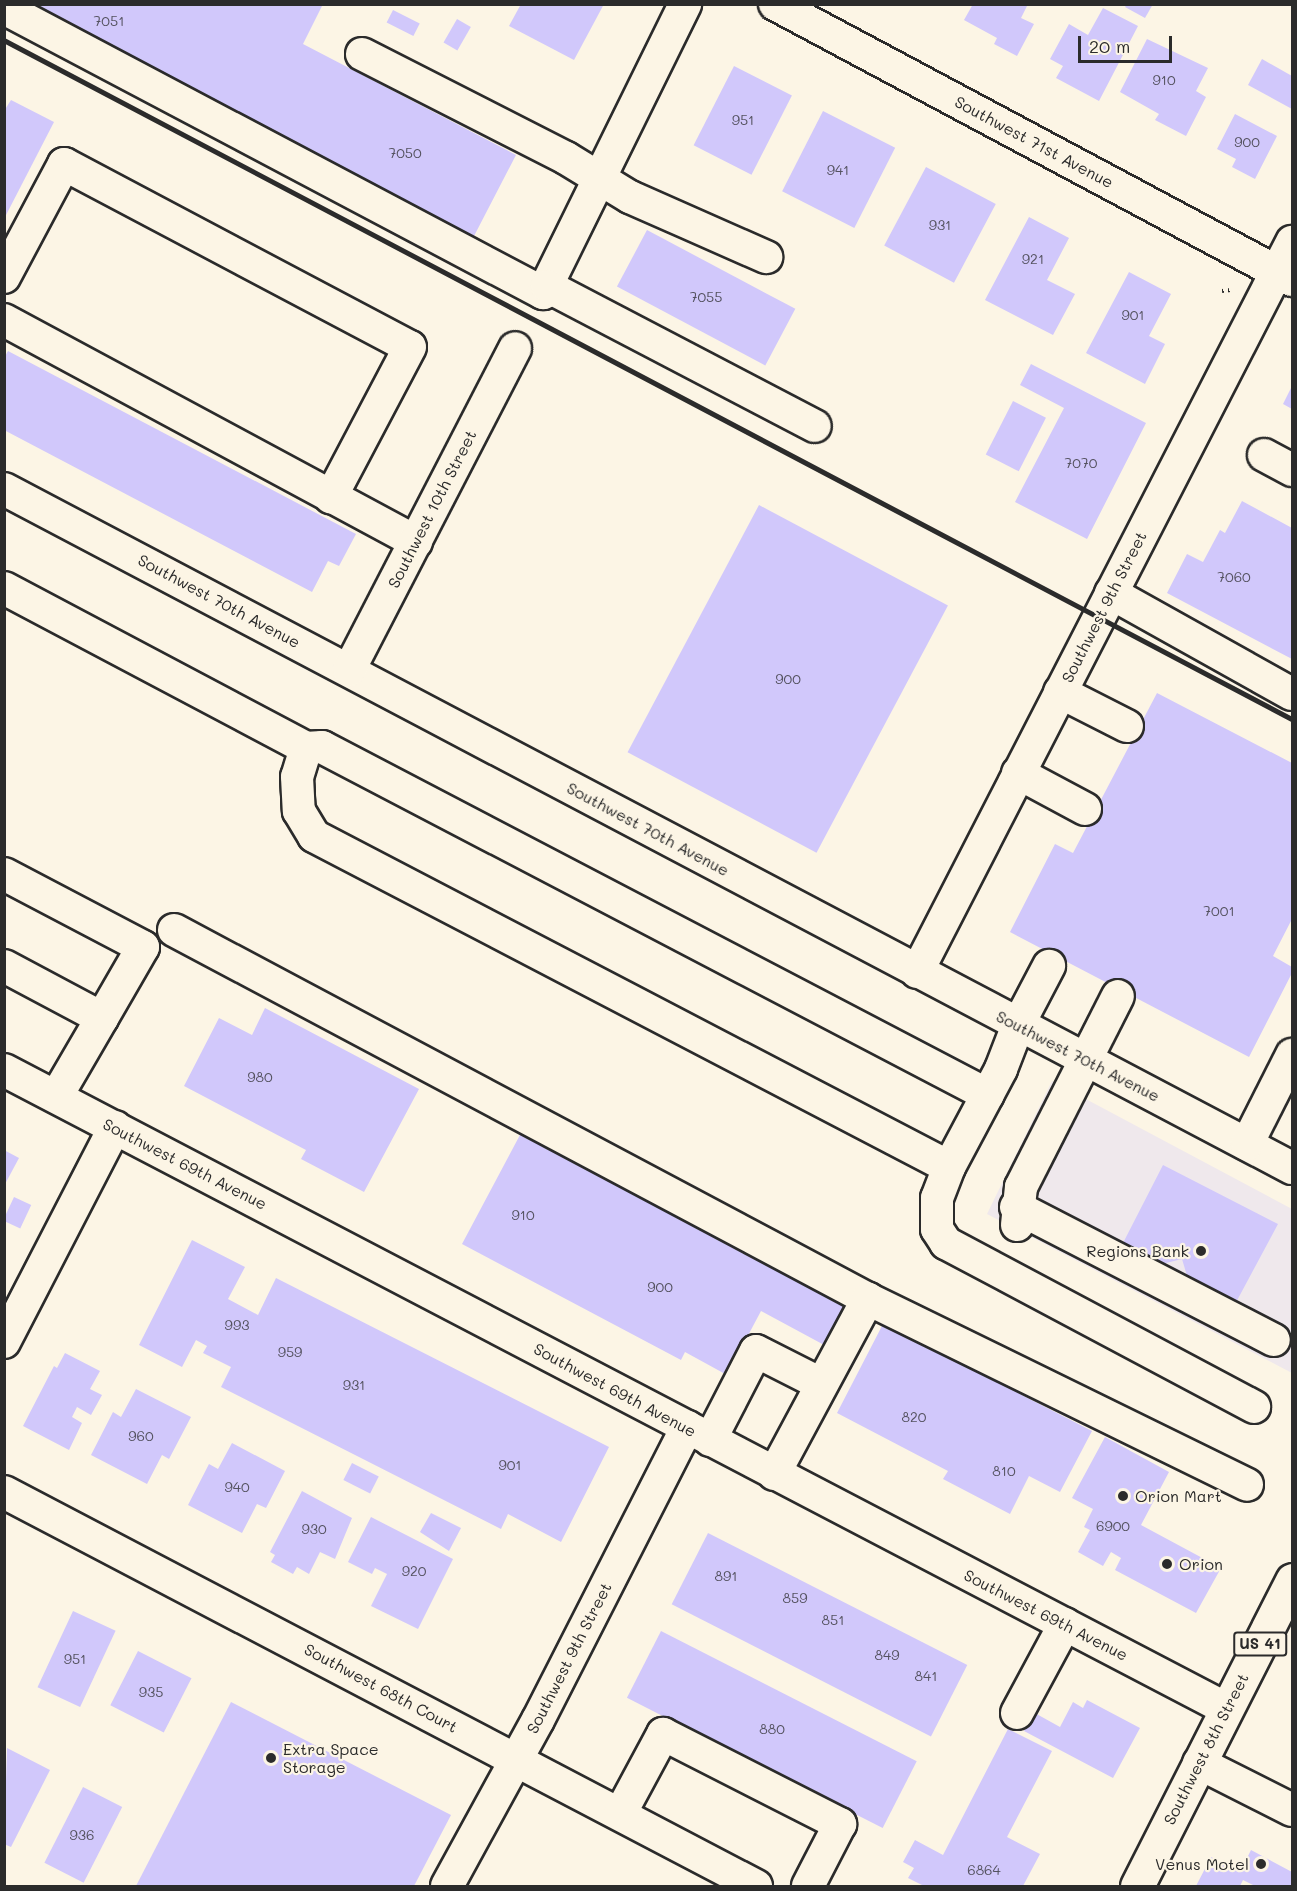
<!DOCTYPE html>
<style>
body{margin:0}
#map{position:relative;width:1297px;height:1891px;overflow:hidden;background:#fcf5e5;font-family:Mali,sans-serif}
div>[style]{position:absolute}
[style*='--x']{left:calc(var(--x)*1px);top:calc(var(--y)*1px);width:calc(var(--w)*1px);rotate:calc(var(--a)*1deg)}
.built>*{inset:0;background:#efe8ec}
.building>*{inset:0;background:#d1c8fb;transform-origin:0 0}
.path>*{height:4px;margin-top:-2px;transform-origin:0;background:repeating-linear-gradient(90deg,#2b2b2b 0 1.5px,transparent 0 6px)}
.roads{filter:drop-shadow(2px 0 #2b2b2b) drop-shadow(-2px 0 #2b2b2b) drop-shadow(0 2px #2b2b2b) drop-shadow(0 -2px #2b2b2b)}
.minor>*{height:32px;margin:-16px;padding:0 16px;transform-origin:16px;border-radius:16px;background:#fcf5e5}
.major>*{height:33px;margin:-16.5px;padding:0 16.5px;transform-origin:16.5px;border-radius:16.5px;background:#fcf5e5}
.rail>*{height:4.5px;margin:-2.25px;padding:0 2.25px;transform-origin:2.25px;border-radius:2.25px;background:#2b2b2b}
.dots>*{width:16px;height:16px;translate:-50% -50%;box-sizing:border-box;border:3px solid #fcf5e5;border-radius:50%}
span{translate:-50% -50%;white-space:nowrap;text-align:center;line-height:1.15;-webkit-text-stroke:4.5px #fcf5e5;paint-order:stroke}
.number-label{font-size:14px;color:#54525f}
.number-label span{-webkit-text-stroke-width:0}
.shield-label span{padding:2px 4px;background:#fcf5e5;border:2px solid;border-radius:4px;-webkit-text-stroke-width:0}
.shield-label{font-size:15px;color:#2b2b2b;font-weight:700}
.street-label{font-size:16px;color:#2b2b2b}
.poi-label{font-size:16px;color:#2b2b2b}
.right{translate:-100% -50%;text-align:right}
.left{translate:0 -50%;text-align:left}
.frame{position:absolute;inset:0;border:6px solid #2b2b2b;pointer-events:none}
.scale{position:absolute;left:1078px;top:36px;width:94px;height:27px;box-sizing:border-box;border:3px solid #2b2b2b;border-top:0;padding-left:8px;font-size:18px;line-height:21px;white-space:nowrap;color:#2b2b2b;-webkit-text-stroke:4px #fcf5e5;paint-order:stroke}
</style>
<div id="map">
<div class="built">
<div style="clip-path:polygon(1052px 1081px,1292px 1209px,1292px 1373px,987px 1214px)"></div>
</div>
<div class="building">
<div style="clip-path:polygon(42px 4px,323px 4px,303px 44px,516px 155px,473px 238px,38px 12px)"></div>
<div style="clip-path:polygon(521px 4px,604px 4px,574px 60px,509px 26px)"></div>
<div style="clip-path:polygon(973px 4px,1028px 4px,1021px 18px,1034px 24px,1017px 56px,994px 44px,997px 38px,964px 20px)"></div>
<div style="clip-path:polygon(1127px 4px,1153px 4px,1145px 18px,1125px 7px)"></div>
<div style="clip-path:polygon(1103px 8px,1138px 26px,1099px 101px,1056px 78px,1063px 66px,1050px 59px,1069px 24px,1088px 35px)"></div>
<div style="left:393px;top:10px;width:30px;height:14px;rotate:27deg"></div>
<div style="left:457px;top:19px;width:16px;height:27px;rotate:30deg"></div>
<div style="clip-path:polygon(1147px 39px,1208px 68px,1196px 91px,1206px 97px,1186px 136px,1155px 120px,1159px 114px,1120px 92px)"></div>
<div style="clip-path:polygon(1262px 59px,1292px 76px,1292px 109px,1248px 85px)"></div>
<div style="left:734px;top:66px;width:65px;height:89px;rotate:27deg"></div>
<div style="clip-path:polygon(11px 100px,54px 122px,4px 219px,4px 111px)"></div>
<div style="left:823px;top:111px;width:81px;height:90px;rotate:27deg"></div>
<div style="clip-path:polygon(1235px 114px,1277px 136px,1255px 179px,1232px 167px,1236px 159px,1217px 149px)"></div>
<div style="left:926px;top:167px;width:79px;height:89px;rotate:28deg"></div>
<div style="clip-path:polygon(1029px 217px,1069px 238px,1047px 280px,1075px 294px,1053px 335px,985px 300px)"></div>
<div style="left:647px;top:230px;width:168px;height:64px;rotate:28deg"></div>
<div style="clip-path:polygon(1129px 272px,1171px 294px,1149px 336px,1165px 344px,1145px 384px,1086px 353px)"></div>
<div style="clip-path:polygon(8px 351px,356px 534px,339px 566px,328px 561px,312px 592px,4px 430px,4px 358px)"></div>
<div style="clip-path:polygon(1031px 364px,1146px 423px,1087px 539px,1015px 502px,1064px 408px,1020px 385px)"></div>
<div style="clip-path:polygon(1292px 386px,1292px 409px,1283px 404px)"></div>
<div style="left:1013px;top:401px;width:37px;height:60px;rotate:27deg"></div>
<div style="clip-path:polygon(1242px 501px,1292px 528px,1292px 659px,1167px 593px,1187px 554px,1203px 562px,1220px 530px,1225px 533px)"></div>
<div style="left:759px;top:505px;width:214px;height:280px;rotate:28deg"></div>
<div style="clip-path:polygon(1157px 693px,1292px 763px,1292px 919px,1273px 956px,1292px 967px,1292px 973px,1249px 1057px,1010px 932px,1055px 844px,1073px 853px)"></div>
<div style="clip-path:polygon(265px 1008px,419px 1089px,364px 1192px,301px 1159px,306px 1150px,184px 1086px,219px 1018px,252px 1035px)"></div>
<div style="clip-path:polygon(521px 1133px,847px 1306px,826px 1346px,761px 1311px,727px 1375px,685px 1352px,681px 1360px,462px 1244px)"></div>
<div style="clip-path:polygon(4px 1150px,19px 1158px,4px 1186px)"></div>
<div style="clip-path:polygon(1163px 1165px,1278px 1224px,1226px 1321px,1196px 1306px,1182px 1259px,1162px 1264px,1123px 1243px)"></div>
<div style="left:14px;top:1197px;width:19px;height:26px;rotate:25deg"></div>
<div style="clip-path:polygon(192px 1240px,245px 1267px,228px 1299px,258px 1315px,276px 1278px,609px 1447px,561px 1542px,508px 1514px,501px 1529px,221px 1387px,231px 1367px,203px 1353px,207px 1346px,196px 1340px,182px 1367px,139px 1345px)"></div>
<div style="clip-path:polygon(883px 1324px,1092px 1431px,1060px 1492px,1029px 1476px,1010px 1514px,943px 1479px,948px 1471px,837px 1413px)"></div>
<div style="clip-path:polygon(65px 1353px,100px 1371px,90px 1389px,102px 1395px,91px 1415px,77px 1407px,72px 1417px,82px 1423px,69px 1450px,23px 1426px,54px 1366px,57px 1368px)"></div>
<div style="clip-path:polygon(136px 1389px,191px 1417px,169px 1459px,162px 1455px,147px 1484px,91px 1455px,113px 1412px,121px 1417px)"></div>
<div style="clip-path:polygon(1105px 1437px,1169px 1472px,1141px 1525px,1221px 1568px,1196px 1613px,1115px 1570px,1121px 1558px,1111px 1552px,1103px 1566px,1078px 1552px,1090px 1530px,1084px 1527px,1093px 1509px,1072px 1498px)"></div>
<div style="clip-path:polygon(232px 1443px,285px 1471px,266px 1508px,257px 1504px,242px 1533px,188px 1505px,209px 1464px,218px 1469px)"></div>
<div style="left:352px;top:1463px;width:30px;height:19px;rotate:27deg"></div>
<div style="clip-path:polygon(302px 1491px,352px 1518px,335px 1559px,320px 1552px,309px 1574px,297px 1567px,293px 1574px,271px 1562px,275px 1555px,270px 1552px)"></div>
<div style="clip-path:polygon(431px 1513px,461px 1528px,449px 1551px,420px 1532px)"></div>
<div style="clip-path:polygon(371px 1517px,453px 1559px,418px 1629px,371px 1606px,387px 1574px,375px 1568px,372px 1574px,348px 1562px)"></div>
<div style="left:708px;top:1533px;width:291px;height:80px;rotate:27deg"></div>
<div style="left:73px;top:1611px;width:47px;height:84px;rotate:25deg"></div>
<div style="left:661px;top:1631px;width:287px;height:75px;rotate:27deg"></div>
<div style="left:138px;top:1651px;width:60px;height:61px;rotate:27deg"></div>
<div style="clip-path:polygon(1087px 1700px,1140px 1728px,1113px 1778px,1024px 1731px,1033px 1712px,1060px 1727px,1073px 1702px,1083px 1708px)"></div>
<div style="clip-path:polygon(231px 1702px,451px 1815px,414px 1886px,136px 1886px)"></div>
<div style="clip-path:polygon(1008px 1729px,1052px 1751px,1007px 1837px,1040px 1854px,1023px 1886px,924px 1886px,908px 1878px,914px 1868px,903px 1862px,915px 1840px,943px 1855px)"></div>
<div style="clip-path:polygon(7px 1748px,50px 1770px,11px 1847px,4px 1844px)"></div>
<div style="left:83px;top:1787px;width:44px;height:85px;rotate:27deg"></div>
<div style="clip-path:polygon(1251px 1850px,1292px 1872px,1292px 1886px,1255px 1886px,1243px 1880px,1240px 1886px,1196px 1886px,1211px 1857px,1240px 1872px)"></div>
</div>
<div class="path">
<div style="--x:1222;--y:291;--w:9;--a:-6"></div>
</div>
<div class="roads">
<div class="minor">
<div style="--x:775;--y:4;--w:586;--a:28.1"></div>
<div style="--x:4;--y:8;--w:610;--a:27.87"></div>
<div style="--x:543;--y:293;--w:322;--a:-63.8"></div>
<div style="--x:362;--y:54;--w:229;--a:27"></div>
<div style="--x:566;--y:158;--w:75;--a:31.4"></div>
<div style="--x:630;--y:197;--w:149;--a:23.8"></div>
<div style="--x:4;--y:277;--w:128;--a:-62"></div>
<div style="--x:64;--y:164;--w:391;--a:27.9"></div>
<div style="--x:410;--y:347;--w:170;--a:117.8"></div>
<div style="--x:547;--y:286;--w:302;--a:27.6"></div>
<div style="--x:4;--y:320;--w:468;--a:28.3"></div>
<div style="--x:1264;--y:455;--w:32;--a:28"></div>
<div style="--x:4;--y:489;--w:1456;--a:27.8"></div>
<div style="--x:4;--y:588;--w:342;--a:27.9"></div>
<div style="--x:306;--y:748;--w:30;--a:107"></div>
<div style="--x:297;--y:777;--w:34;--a:87"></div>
<div style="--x:299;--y:811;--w:29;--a:59"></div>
<div style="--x:314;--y:836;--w:716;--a:27.53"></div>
<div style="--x:949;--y:1167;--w:33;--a:111"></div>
<div style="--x:937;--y:1198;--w:31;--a:90"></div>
<div style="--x:937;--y:1229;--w:17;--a:57"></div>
<div style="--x:946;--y:1243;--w:349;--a:28"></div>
<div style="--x:1111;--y:593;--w:207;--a:29.2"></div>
<div style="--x:349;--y:670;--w:362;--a:-62.7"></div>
<div style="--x:1060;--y:692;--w:75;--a:26.9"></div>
<div style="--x:306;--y:748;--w:16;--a:-4"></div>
<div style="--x:322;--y:747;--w:751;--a:27.59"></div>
<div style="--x:1018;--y:773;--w:76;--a:28.2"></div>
<div style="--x:4;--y:874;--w:157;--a:27.7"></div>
<div style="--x:143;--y:947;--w:82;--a:120"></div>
<div style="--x:174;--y:930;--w:786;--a:28"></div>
<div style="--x:4;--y:966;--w:111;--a:28"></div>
<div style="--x:102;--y:1018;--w:91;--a:120.2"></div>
<div style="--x:917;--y:972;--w:821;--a:-62.81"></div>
<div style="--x:4;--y:1070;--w:1380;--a:27.59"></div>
<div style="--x:1247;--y:1144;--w:100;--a:-63.2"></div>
<div style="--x:949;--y:1167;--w:111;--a:-62"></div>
<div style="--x:1001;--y:1069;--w:47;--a:-68.9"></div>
<div style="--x:1018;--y:1025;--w:67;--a:-62.3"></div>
<div style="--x:1016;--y:1207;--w:290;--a:27.3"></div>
<div style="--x:1017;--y:1225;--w:38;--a:-84"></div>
<div style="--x:1021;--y:1187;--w:214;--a:-63.1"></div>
<div style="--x:4;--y:1342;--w:242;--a:-62.7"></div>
<div style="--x:710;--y:1440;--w:100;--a:-62.7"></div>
<div style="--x:756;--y:1351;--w:73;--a:26.9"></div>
<div style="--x:774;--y:1474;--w:199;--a:-61.8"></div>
<div style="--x:868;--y:1299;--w:422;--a:26.1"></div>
<div style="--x:4;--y:1492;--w:849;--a:27.65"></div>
<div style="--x:1017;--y:1713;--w:101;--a:-61.7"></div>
<div style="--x:1199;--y:1763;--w:104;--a:26.8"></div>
<div style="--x:620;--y:1814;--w:91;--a:-61.7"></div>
<div style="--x:663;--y:1734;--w:199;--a:27"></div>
<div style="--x:840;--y:1824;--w:70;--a:117.3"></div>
<div style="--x:447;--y:1886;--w:189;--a:-61.3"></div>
<div style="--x:538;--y:1720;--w:329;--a:-63"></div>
</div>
<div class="major">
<div style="--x:1137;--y:1886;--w:343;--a:-63.1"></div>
</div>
</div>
<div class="rail">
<div style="--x:4;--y:40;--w:1456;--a:27.8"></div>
</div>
<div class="dots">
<div style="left:1201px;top:1251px;background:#2b2b2b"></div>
<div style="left:1123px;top:1496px;background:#2b2b2b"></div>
<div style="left:1167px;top:1564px;background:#2b2b2b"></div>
<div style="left:271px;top:1758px;background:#2b2b2b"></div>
<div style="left:1261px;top:1864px;background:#2b2b2b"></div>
</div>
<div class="number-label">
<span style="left:109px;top:21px">7051</span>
<span style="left:1164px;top:80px">910</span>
<span style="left:743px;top:120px">951</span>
<span style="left:1247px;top:142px">900</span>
<span style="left:405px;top:153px">7050</span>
<span style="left:838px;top:170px">941</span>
<span style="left:940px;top:225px">931</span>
<span style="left:1033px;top:259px">921</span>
<span style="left:706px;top:297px">7055</span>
<span style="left:1133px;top:315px">901</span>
<span style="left:1081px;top:463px">7070</span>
<span style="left:1234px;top:577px">7060</span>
<span style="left:788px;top:679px">900</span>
<span style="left:1219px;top:911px">7001</span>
<span style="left:260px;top:1077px">980</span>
<span style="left:523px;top:1215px">910</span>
<span style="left:660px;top:1287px">900</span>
<span style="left:237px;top:1325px">993</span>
<span style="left:290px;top:1352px">959</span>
<span style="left:354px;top:1385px">931</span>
<span style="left:914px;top:1417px">820</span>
<span style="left:141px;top:1436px">960</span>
<span style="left:510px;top:1465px">901</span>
<span style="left:1004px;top:1471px">810</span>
<span style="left:237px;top:1487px">940</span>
<span style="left:1113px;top:1526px">6900</span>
<span style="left:314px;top:1529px">930</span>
<span style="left:414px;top:1571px">920</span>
<span style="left:726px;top:1576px">891</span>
<span style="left:795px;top:1598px">859</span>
<span style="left:833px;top:1620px">851</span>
<span style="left:887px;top:1655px">849</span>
<span style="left:75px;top:1659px">951</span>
<span style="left:926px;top:1676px">841</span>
<span style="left:151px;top:1692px">935</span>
<span style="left:772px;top:1729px">880</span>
<span style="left:82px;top:1835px">936</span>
<span style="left:984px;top:1870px">6864</span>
</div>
<div class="shield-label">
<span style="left:1260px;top:1644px">US 41</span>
</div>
<div class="street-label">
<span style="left:1034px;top:142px;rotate:28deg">Southwest 71st Avenue</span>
<span style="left:432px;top:509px;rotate:-63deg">Southwest 10th Street</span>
<span style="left:219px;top:601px;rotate:28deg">Southwest 70th Avenue</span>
<span style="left:1104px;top:607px;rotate:-63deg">Southwest 9th Street</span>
<span style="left:648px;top:829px;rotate:28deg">Southwest 70th Avenue</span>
<span style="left:1078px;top:1056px;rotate:27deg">Southwest 70th Avenue</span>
<span style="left:185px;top:1164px;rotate:27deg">Southwest 69th Avenue</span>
<span style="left:615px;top:1390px;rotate:28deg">Southwest 69th Avenue</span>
<span style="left:1046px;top:1615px;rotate:27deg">Southwest 69th Avenue</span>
<span style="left:569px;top:1658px;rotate:-63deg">Southwest 9th Street</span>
<span style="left:381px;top:1688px;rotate:28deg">Southwest 68th Court</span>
<span style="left:1206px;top:1749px;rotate:-63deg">Southwest 8th Street</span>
</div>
<div class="poi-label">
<span class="right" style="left:1189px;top:1251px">Regions Bank</span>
<span class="left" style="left:1135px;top:1496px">Orion Mart</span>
<span class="left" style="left:1179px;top:1564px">Orion</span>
<span class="left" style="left:283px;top:1758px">Extra Space<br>Storage</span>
<span class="right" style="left:1249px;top:1864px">Venus Motel</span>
</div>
<div class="frame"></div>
<div class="scale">20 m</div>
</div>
